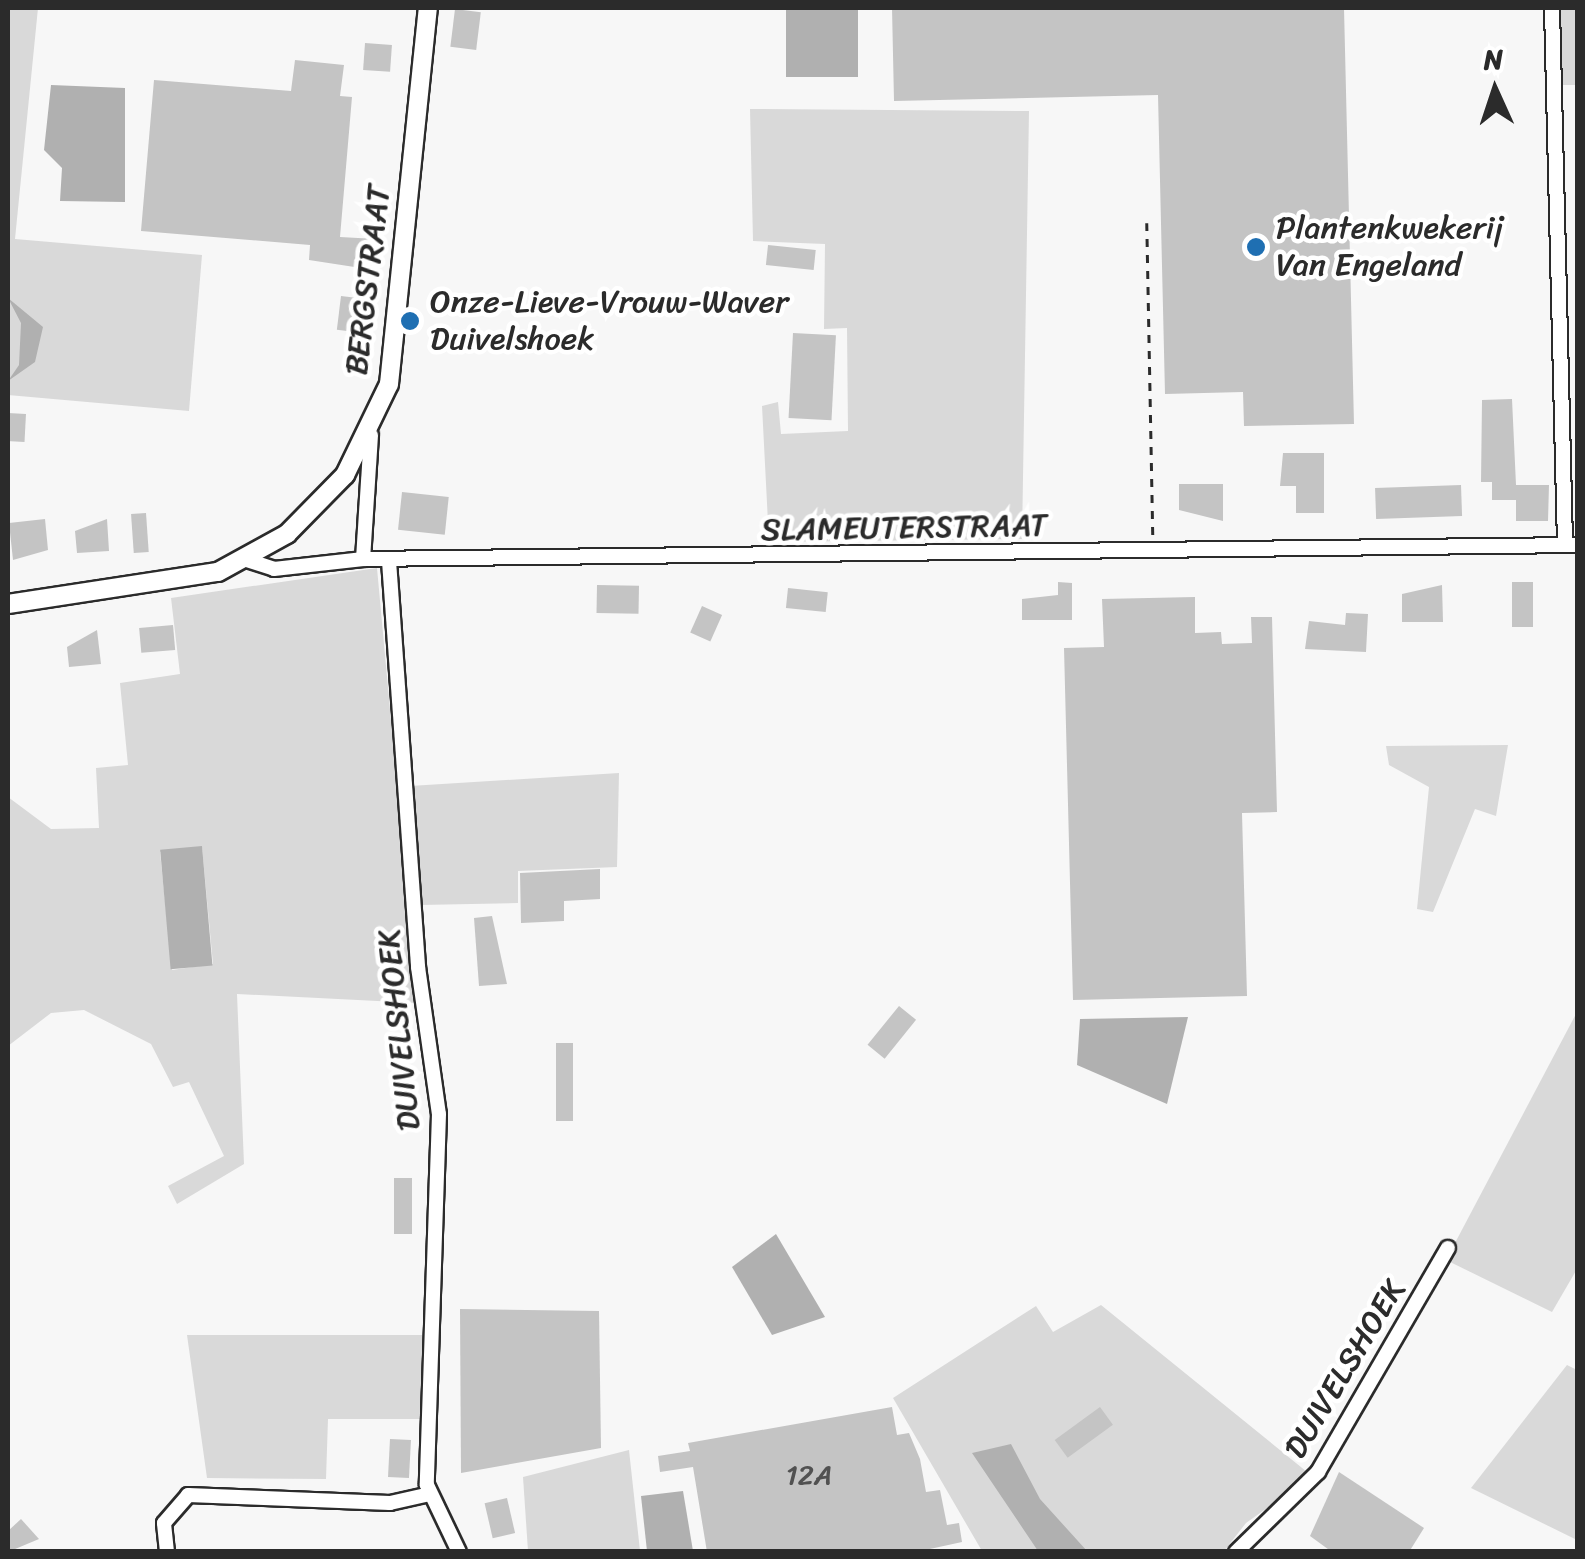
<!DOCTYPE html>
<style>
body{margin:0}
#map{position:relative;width:1585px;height:1559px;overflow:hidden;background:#f7f7f7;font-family:Sriracha,sans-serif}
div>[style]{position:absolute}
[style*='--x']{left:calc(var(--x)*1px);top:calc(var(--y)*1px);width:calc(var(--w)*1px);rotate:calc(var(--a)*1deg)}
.green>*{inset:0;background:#d9d9d9;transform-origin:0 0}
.water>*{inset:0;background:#b0b0b0;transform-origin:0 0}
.building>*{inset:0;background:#c4c4c4;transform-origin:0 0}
.path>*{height:2.5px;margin-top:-1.25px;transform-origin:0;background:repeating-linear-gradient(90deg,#2b2b2b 0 8px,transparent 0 16px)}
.roads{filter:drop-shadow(2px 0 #2b2b2b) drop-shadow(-2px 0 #2b2b2b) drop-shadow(0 2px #2b2b2b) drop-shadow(0 -2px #2b2b2b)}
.street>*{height:14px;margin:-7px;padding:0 7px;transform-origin:7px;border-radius:7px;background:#fff}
.secondary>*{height:18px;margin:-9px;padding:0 9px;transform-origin:9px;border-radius:9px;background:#fff}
.dots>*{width:28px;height:28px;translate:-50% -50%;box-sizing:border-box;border:5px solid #fff;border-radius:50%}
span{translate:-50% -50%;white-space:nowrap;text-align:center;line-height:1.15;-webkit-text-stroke:9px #fff;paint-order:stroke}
.number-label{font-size:28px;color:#515151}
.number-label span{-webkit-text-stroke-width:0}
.poi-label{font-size:32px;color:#2b2b2b}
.left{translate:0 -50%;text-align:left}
.street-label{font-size:32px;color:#2b2b2b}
.frame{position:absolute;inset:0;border:10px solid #2b2b2b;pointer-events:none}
.north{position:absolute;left:1445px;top:40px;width:100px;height:100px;-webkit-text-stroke:8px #fff;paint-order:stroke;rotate:357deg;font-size:28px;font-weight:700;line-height:40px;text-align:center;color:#2b2b2b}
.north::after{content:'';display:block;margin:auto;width:35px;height:45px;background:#2b2b2b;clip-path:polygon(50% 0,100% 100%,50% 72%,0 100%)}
</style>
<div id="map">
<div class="green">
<div style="clip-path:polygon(8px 8px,38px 8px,15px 239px,202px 255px,189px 411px,8px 395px)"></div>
<div style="left:1555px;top:8px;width:22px;height:77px"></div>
<div style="clip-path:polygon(750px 109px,1029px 111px,1022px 539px,769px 542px,762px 406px,778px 402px,781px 434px,848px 431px,847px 328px,824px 329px,825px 244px,753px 241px)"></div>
<div style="clip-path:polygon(evenodd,377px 568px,417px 1003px,237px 994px,244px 1164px,177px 1204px,168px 1186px,224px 1156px,189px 1082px,173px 1087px,151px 1044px,84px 1010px,51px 1013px,8px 1046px,8px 797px,51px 829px,99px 828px,96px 768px,128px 765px,120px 683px,180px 674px,171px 598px,377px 568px,202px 847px,213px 964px,172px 970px,160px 852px,202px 847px)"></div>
<div style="clip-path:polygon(1508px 745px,1496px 816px,1475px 809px,1433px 912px,1417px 909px,1429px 787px,1389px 765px,1386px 746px)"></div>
<div style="clip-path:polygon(619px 773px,617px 867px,518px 871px,518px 903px,420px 905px,410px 786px)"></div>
<div style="clip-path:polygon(1577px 1012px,1577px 1269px,1552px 1312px,1446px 1260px)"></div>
<div style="clip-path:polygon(1101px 1305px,1312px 1476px,1246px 1523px,1224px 1551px,982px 1551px,893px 1398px,1036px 1306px,1053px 1332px)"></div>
<div style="clip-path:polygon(187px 1335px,422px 1335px,422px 1419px,328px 1419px,326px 1479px,207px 1478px)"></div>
<div style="clip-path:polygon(1567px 1365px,1577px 1370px,1577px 1540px,1471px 1488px)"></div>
<div style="clip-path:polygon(629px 1450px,640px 1551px,528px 1551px,523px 1477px)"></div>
</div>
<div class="water">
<div style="left:786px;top:8px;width:72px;height:69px"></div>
<div style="clip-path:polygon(51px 85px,125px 88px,125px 202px,60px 201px,62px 168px,44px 150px)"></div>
<div style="clip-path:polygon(8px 298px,43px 327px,35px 362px,8px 381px,19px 365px,21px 323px)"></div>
<div style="left:202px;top:846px;width:120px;height:42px;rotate:85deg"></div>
<div style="clip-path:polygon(1188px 1017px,1167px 1104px,1077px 1065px,1080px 1019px)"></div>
<div style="clip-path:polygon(776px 1234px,825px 1317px,772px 1335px,732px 1267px)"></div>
<div style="clip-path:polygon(1011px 1444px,1040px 1499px,1087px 1551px,1038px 1551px,972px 1453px)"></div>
<div style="clip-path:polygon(683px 1491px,693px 1551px,647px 1551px,641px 1496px)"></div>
</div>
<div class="building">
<div style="clip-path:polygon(892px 8px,1344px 8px,1354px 424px,1244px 426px,1243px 392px,1165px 394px,1158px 95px,894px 101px)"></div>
<div style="left:455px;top:9px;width:26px;height:38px;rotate:7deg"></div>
<div style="left:365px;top:43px;width:27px;height:27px;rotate:4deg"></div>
<div style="clip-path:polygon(295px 60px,344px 65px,340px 96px,352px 97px,340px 237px,376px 239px,374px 270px,309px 260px,310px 245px,141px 231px,154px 80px,291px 91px)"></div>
<div style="left:768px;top:245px;width:48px;height:20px;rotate:6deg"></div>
<div style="left:341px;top:296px;width:23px;height:34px;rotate:7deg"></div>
<div style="left:793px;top:333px;width:43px;height:85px;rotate:3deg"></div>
<div style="clip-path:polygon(1512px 399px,1516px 485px,1549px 485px,1548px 521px,1516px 521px,1516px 500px,1492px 500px,1492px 482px,1481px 482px,1482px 400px)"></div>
<div style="left:8px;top:413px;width:18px;height:28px;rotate:3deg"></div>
<div style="clip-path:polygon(1283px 453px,1324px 453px,1324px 513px,1296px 513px,1296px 486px,1280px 486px)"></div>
<div style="clip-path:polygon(1179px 484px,1223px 484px,1223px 521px,1179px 510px)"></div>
<div style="left:1461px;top:485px;width:31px;height:86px;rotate:88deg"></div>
<div style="left:402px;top:492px;width:47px;height:38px;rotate:6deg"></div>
<div style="left:146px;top:513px;width:39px;height:15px;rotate:86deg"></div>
<div style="clip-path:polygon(45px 519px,48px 550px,13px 560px,9px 523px)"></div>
<div style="clip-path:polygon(107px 519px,109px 551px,77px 553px,75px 531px)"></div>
<div style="clip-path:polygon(1058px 582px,1072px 583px,1072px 620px,1022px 620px,1022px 599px,1058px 595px)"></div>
<div style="left:1512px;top:582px;width:21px;height:45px"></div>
<div style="left:597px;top:585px;width:42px;height:28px;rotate:1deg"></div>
<div style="clip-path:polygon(1442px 585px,1443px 622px,1402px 622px,1402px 594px)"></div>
<div style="left:788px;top:588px;width:40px;height:20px;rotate:6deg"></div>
<div style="clip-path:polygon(1195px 597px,1195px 633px,1221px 632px,1222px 644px,1252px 643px,1251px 617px,1272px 617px,1277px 812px,1242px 813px,1247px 996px,1073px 1000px,1064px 648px,1104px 647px,1102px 599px)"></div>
<div style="left:702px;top:606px;width:22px;height:29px;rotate:24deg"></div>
<div style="clip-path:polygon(1346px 613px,1368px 614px,1366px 652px,1305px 649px,1309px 621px,1345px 625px)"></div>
<div style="left:173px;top:625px;width:25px;height:34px;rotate:85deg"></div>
<div style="clip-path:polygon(97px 630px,101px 664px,69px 667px,67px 647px)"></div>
<div style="clip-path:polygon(600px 869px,600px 899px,564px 901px,564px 921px,521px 923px,520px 873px)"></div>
<div style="clip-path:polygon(492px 916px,507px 984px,479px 986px,474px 918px)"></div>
<div style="left:899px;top:1006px;width:22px;height:50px;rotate:39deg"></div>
<div style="left:556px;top:1043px;width:17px;height:78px"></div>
<div style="left:394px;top:1178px;width:18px;height:56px"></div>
<div style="clip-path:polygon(460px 1309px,599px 1311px,601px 1448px,461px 1473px)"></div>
<div style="clip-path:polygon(892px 1407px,897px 1435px,909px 1433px,920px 1459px,926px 1492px,940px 1490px,947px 1525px,959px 1523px,962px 1542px,916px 1552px,707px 1552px,693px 1467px,660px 1472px,658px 1456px,690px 1451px,688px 1443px)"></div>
<div style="left:1100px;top:1407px;width:22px;height:56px;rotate:54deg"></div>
<div style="left:390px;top:1439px;width:21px;height:38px;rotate:3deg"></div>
<div style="clip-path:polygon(1339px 1472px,1424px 1528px,1409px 1552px,1332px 1552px,1310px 1536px)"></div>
<div style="left:507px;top:1498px;width:36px;height:23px;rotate:77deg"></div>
<div style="clip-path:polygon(21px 1519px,39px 1539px,8px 1552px,8px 1531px)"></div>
</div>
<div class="path">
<div style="--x:1147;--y:223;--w:313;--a:88.9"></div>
</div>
<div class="roads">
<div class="street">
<div style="--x:1552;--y:8;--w:537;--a:88.61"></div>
<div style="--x:363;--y:559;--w:124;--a:-86.3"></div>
<div style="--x:247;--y:560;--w:28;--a:18"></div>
<div style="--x:274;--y:569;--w:90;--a:-6.4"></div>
<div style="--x:363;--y:559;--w:1215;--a:-0.66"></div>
<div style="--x:389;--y:561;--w:407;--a:85.9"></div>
<div style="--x:418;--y:967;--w:148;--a:81.9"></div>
<div style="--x:439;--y:1114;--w:371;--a:91.9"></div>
<div style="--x:427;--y:1485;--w:74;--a:64.5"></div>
<div style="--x:167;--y:1552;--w:29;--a:-96"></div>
<div style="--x:164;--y:1523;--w:37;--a:-49"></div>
<div style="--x:188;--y:1495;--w:202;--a:2.3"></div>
<div style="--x:390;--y:1503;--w:41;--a:-12.7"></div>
<div style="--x:1236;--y:1552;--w:115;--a:-44.3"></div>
<div style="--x:1318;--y:1472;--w:259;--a:-59.9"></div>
</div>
<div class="secondary">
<div style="--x:8;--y:604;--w:212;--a:-8.7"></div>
<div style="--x:218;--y:572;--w:79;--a:-28.8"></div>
<div style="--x:287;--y:534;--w:83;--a:-45.5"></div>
<div style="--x:345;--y:475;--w:101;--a:-64.2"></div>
<div style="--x:389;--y:384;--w:378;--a:-84.1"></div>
</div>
</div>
<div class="dots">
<div style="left:1256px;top:247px;background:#1f6fb2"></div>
<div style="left:410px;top:321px;background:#1f6fb2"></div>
</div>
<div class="number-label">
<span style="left:809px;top:1475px">12A</span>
</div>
<div class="poi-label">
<span class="left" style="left:1276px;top:247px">Plantenkwekerij<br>Van Engeland</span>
<span class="left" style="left:430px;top:321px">Onze-Lieve-Vrouw-Waver<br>Duivelshoek</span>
</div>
<div class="street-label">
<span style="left:368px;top:280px;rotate:-83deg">BERGSTRAAT</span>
<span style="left:904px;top:528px;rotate:-1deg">SLAMEUTERSTRAAT</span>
<span style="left:399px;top:1030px;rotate:-96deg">DUIVELSHOEK</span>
<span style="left:1345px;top:1369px;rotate:-59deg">DUIVELSHOEK</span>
</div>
<div class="frame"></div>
<div class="north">N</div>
</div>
